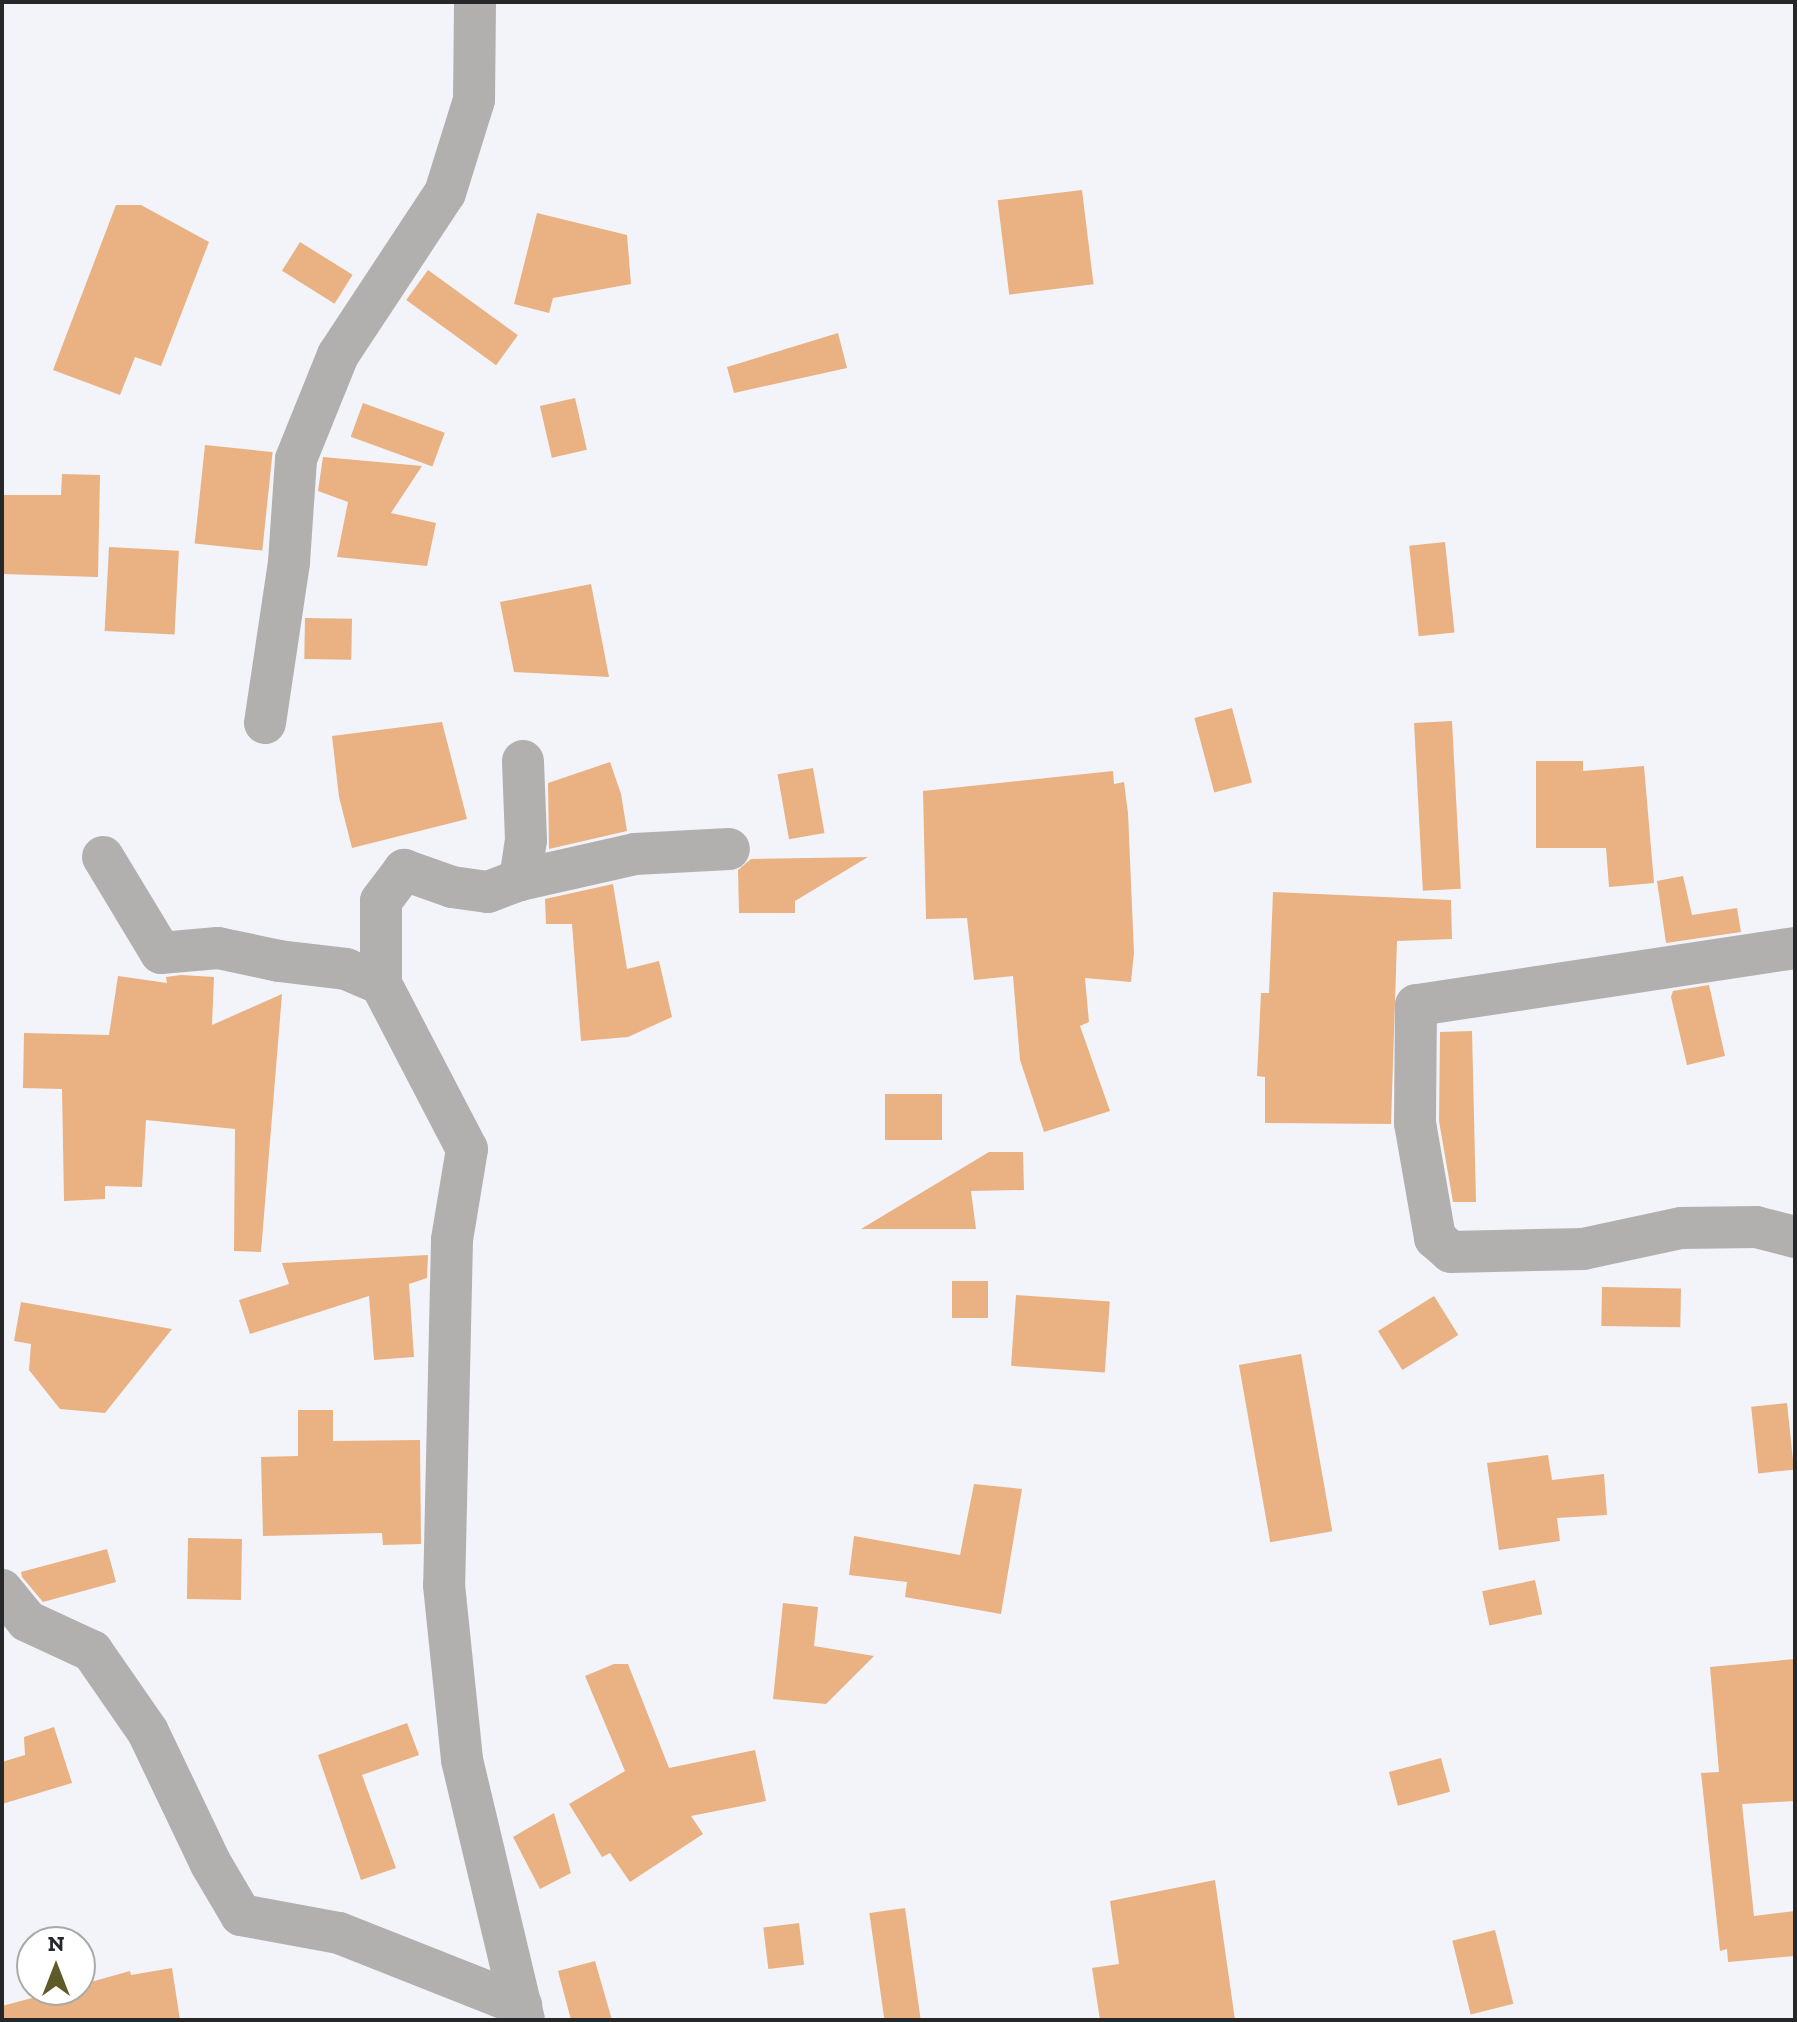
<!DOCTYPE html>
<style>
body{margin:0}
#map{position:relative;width:1797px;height:2022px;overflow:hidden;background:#f2f4f9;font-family:"Zilla Slab",serif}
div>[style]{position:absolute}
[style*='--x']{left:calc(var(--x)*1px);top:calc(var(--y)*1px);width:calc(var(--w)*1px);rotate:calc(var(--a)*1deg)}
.building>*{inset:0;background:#eab183;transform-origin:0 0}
.street>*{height:42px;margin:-21px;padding:0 21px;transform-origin:21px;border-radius:21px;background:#b2b0af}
span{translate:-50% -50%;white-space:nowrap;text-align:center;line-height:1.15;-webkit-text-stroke:8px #fff;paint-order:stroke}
.frame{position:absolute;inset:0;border:4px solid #262728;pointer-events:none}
.north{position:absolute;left:16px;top:1926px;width:80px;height:80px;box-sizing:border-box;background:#fff;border:2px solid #a8a9a9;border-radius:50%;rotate:0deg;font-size:22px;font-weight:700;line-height:32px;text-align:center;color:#262728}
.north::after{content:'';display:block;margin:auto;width:28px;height:36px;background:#5e5b28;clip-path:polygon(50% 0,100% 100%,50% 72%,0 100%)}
</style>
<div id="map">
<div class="building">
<div style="left:1082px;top:190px;width:95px;height:85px;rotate:83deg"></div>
<div style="clip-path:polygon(116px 205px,141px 205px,209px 242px,161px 366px,135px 357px,120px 395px,53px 370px)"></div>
<div style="clip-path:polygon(537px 213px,627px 235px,631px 284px,553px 298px,549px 313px,514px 304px)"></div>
<div style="left:300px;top:242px;width:62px;height:34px;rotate:32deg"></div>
<div style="left:428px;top:270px;width:111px;height:37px;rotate:36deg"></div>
<div style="clip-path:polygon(838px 333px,847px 368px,734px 393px,727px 367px)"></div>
<div style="left:575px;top:398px;width:53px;height:36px;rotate:77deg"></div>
<div style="left:363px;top:403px;width:87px;height:36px;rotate:20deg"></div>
<div style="left:205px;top:445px;width:68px;height:99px;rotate:6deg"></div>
<div style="clip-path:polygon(323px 457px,422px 466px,391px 513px,436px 523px,427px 566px,337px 557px,348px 502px,318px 491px)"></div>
<div style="clip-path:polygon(62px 474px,100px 475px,98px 577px,2px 574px,2px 495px,61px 495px)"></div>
<div style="left:1445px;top:542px;width:91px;height:36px;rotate:84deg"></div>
<div style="left:109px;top:547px;width:70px;height:84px;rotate:3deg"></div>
<div style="clip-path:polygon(591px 584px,609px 677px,514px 672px,500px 602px)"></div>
<div style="left:305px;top:618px;width:47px;height:41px;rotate:1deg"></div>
<div style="left:1232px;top:708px;width:77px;height:39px;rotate:75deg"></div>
<div style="left:1452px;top:721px;width:168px;height:38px;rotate:87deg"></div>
<div style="clip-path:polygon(442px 722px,467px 819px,352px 848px,339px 797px,332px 736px)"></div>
<div style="clip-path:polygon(1536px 761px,1583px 761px,1583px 771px,1644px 766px,1654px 883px,1609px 887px,1606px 848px,1536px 848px)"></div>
<div style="clip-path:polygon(610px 762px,621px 794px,627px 831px,549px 849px,548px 783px)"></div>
<div style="left:813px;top:768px;width:66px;height:36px;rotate:80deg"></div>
<div style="clip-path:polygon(1113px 771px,1114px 784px,1124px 782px,1128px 813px,1134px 953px,1131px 982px,1085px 978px,1089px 1022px,1080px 1026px,1110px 1111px,1044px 1132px,1020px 1060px,1013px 976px,974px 980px,967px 918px,926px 919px,923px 791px)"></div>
<div style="clip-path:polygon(868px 857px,795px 901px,795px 913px,739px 913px,738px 870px,751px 859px)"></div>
<div style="clip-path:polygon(1683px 876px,1692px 915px,1737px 908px,1741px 932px,1666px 943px,1657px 881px)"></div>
<div style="clip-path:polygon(613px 884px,627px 969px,659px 961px,672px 1017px,628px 1037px,581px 1041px,572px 924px,546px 924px,545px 899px)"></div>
<div style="clip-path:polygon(1273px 892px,1451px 900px,1452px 939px,1397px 941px,1391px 1124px,1265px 1123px,1265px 1077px,1257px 1076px,1261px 993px,1269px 993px)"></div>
<div style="clip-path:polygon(181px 975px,214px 977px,212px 1025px,282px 994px,261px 1252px,234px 1251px,235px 1129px,146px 1120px,142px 1187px,105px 1186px,105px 1199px,64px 1201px,62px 1089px,23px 1088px,24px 1033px,109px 1035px,118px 976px,167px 983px,166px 977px)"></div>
<div style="clip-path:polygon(1709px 985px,1725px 1056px,1687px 1065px,1671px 997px,1673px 991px)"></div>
<div style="clip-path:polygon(1472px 1031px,1476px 1202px,1453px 1202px,1439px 1121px,1440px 1032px)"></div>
<div style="left:885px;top:1094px;width:57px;height:46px"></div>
<div style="clip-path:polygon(989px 1152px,1023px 1152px,1024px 1190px,971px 1191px,976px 1229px,861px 1229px)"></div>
<div style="clip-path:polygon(428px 1255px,427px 1278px,409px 1284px,414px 1357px,374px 1360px,369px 1296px,250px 1334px,239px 1300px,289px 1284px,282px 1263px)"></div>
<div style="left:952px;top:1281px;width:36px;height:37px"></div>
<div style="left:1602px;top:1287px;width:79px;height:39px;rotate:1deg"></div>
<div style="left:1016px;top:1295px;width:94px;height:71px;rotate:4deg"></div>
<div style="left:1434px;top:1296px;width:46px;height:66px;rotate:58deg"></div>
<div style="clip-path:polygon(21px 1302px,172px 1329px,105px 1413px,60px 1409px,29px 1370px,31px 1344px,14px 1341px)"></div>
<div style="left:1301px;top:1354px;width:180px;height:63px;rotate:80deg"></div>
<div style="left:1787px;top:1403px;width:67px;height:36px;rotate:84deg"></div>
<div style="clip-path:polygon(298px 1410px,333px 1410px,333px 1441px,420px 1440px,421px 1544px,383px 1545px,382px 1533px,263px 1536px,261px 1457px,298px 1456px)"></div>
<div style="clip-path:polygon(1548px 1455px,1552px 1480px,1604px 1474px,1607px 1515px,1557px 1518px,1560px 1541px,1499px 1550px,1487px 1463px)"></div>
<div style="clip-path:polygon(974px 1484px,1022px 1489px,1001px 1614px,905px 1597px,907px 1582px,849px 1575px,854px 1536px,960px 1555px)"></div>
<div style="left:188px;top:1538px;width:54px;height:61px;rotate:1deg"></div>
<div style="clip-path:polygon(107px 1549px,116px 1582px,43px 1602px,22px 1577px,21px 1572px)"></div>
<div style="left:1535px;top:1580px;width:35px;height:54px;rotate:78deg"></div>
<div style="clip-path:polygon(783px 1603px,818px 1607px,814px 1646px,874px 1656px,826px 1704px,773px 1699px)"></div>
<div style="clip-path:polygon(1795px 1659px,1795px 1801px,1742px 1804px,1754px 1916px,1795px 1911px,1795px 1956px,1728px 1962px,1727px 1949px,1720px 1951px,1701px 1773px,1719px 1772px,1710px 1667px)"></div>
<div style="clip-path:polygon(614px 1664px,628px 1664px,669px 1768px,755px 1750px,766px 1801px,691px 1816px,703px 1834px,630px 1882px,610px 1853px,602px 1857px,569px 1804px,625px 1771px,585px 1676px)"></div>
<div style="clip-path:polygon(407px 1723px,419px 1755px,362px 1775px,396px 1868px,361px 1880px,318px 1755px)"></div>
<div style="clip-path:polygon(54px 1727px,72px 1783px,2px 1804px,2px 1762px,25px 1755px,24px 1737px)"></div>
<div style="left:1441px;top:1758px;width:35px;height:54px;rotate:75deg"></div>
<div style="clip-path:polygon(554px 1813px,571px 1873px,540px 1889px,513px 1837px)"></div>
<div style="clip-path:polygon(1215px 1880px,1235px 2020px,1100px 2020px,1092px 1968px,1119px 1964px,1110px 1901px)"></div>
<div style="left:905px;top:1908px;width:113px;height:36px;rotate:82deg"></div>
<div style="left:799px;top:1923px;width:42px;height:36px;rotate:83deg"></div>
<div style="left:1495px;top:1930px;width:76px;height:44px;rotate:76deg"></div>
<div style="clip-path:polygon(595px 1961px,612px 2020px,571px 2020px,558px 1971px)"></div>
<div style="clip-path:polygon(172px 1968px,180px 2020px,2px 2020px,2px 2006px,62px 1990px,80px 1990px,80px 1985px,130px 1971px,131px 1975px)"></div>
</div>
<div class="street">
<div style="--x:265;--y:723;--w:163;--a:-81.5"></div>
<div style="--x:289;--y:562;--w:103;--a:-86.1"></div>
<div style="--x:296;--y:459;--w:112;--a:-68"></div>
<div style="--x:338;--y:355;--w:194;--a:-56.6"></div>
<div style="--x:445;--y:193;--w:97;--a:-72.7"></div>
<div style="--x:474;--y:100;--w:98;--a:-89.4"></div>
<div style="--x:103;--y:857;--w:112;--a:58.9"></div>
<div style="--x:161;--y:953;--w:57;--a:-5"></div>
<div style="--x:218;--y:948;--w:62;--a:12"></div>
<div style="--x:279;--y:961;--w:67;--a:6.8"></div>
<div style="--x:346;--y:969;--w:38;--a:23"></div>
<div style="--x:381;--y:984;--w:186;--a:62.5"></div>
<div style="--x:467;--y:1149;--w:92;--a:99.4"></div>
<div style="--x:452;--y:1240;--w:345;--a:91.3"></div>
<div style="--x:444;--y:1585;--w:176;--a:84.1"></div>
<div style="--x:462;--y:1760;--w:267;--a:76.6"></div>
<div style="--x:520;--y:880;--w:118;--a:-12.7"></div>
<div style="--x:635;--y:854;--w:94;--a:-3"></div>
<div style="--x:1795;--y:948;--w:383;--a:171.4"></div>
<div style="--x:1416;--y:1005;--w:118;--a:90.5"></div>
<div style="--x:1415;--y:1123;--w:117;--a:80.1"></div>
<div style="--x:1435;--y:1238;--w:21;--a:41"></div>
<div style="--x:1451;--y:1252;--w:132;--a:-1.3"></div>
<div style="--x:1583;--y:1249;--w:100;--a:-12.1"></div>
<div style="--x:1681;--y:1228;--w:75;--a:-0.8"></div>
<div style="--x:1756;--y:1227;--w:40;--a:14.4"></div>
<div style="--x:381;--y:984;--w:83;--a:-90"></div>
<div style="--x:381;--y:901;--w:39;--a:-53"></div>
<div style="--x:404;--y:870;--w:51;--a:19.5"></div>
<div style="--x:452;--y:887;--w:36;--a:8"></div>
<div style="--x:488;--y:892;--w:34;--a:-21"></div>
<div style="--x:520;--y:880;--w:40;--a:-81.5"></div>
<div style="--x:526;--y:840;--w:79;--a:-92.2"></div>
<div style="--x:2;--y:1590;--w:40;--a:51"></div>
<div style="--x:27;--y:1621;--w:72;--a:24.8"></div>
<div style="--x:92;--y:1651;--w:98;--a:55.3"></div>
<div style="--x:148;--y:1732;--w:146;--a:64.5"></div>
<div style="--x:211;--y:1864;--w:59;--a:59.5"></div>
<div style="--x:241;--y:1915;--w:100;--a:10.4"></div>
<div style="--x:339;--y:1933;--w:196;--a:21.6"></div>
</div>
<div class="frame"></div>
<div class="north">N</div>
</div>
